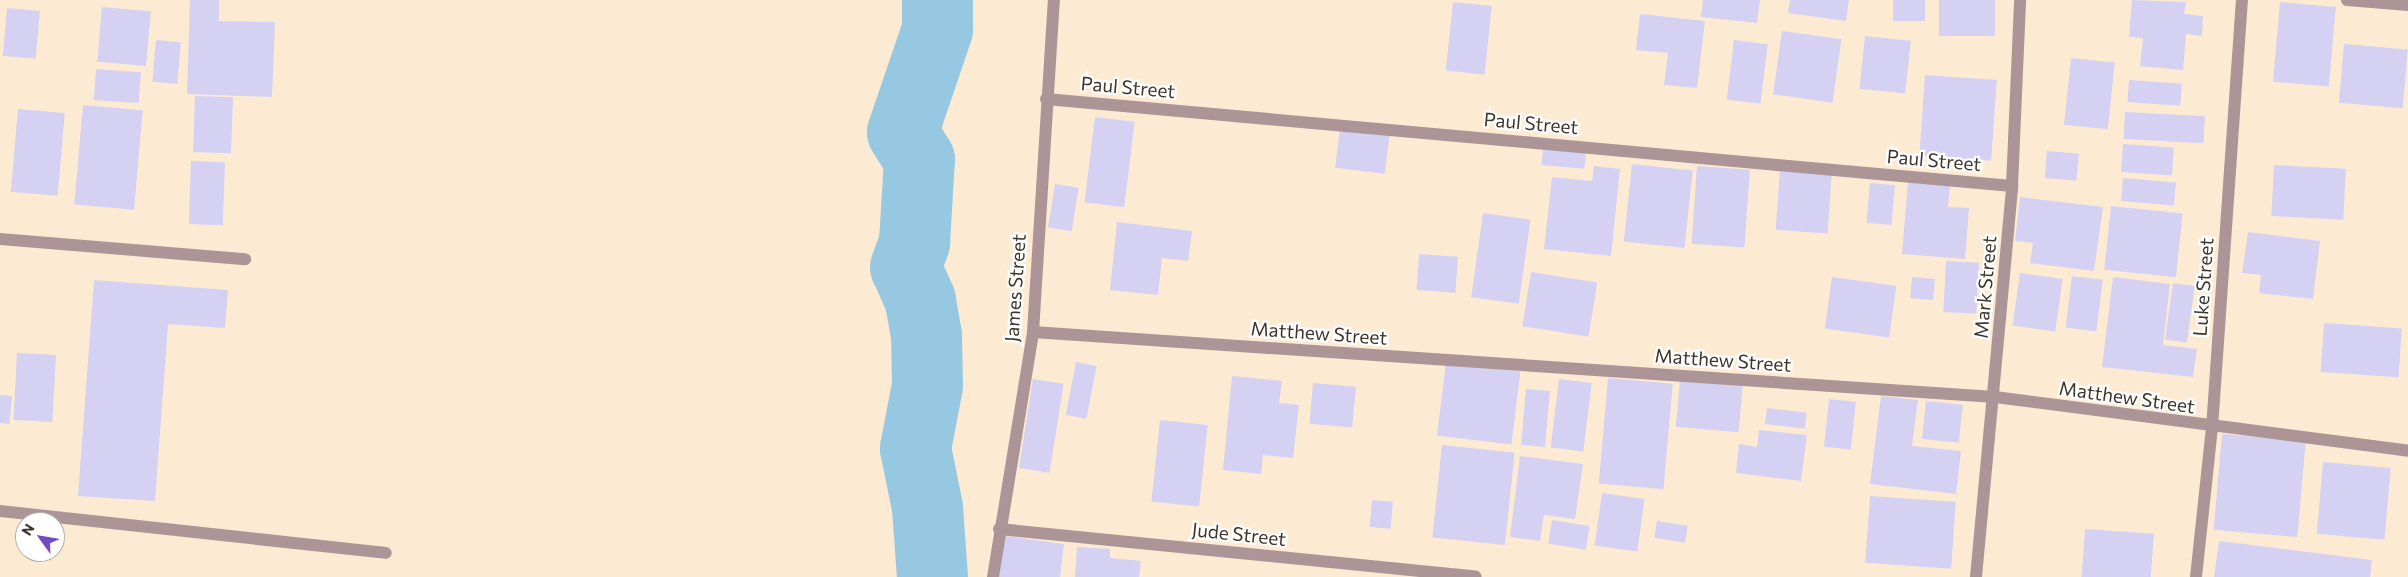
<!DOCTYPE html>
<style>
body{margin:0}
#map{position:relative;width:2408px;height:577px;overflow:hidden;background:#fcebd2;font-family:Commissioner,sans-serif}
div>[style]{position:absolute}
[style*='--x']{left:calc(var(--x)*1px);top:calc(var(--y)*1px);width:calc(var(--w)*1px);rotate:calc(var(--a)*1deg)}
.river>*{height:71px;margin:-35.5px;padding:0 35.5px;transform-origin:35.5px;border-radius:35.5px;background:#97c8e1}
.building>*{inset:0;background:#d4d1f3;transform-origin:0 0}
.minor>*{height:12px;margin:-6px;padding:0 6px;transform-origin:6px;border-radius:6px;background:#ad9597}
span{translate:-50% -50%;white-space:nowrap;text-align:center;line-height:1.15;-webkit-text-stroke:4.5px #fff;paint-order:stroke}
.street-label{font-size:19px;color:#3e362a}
.north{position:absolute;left:15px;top:512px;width:50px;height:50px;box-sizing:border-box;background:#fff;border:1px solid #b2afaa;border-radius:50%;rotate:302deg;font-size:14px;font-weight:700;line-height:20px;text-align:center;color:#3e362a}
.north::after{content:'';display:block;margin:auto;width:18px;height:22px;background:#724cc5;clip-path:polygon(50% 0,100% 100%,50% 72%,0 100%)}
</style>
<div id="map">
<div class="river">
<div style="--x:932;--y:577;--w:70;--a:-94.1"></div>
<div style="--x:927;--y:507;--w:60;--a:-101.5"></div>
<div style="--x:915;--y:448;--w:64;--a:-79.2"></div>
<div style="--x:927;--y:385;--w:50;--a:-91.1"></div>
<div style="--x:926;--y:335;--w:36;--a:-100"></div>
<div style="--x:920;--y:300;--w:36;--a:-114"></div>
<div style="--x:905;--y:267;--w:27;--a:-70"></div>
<div style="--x:914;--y:242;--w:83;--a:-86.6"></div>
<div style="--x:919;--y:159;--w:32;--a:-122"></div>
<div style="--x:902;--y:132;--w:109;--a:-71.2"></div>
<div style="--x:937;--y:29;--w:29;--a:-90"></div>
</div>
<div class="building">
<div style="clip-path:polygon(190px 0,219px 0,219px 21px,275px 22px,272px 97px,187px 94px)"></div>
<div style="clip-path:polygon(1703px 0,1760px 0,1757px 23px,1701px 17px)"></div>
<div style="clip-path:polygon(1790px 0,1849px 0,1846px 21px,1788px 13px)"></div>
<div style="left:1893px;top:0;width:32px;height:21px"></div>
<div style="left:1939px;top:0;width:56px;height:36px"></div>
<div style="clip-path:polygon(2132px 0,2186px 2px,2184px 14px,2203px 16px,2202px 36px,2186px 34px,2183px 70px,2140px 66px,2143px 38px,2129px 37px)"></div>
<div style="left:1453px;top:2px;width:39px;height:69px;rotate:6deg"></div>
<div style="left:2280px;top:2px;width:56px;height:80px;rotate:5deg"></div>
<div style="left:102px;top:7px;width:49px;height:55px;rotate:5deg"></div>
<div style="left:7px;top:8px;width:33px;height:48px;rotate:5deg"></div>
<div style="clip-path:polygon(1640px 14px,1705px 21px,1697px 88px,1664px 85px,1668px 53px,1636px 50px)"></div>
<div style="left:1782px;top:31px;width:60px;height:64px;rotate:8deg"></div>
<div style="left:1865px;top:36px;width:46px;height:53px;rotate:6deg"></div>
<div style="left:156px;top:40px;width:25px;height:42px;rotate:5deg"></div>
<div style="left:1734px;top:40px;width:34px;height:60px;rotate:7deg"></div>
<div style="left:2344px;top:44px;width:64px;height:59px;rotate:5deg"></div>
<div style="left:2071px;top:58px;width:44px;height:67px;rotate:6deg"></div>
<div style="left:96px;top:69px;width:45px;height:31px;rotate:4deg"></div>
<div style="left:1925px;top:75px;width:72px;height:81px;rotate:4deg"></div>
<div style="left:2129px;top:80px;width:53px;height:22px;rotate:4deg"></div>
<div style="left:195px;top:96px;width:38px;height:56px;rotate:2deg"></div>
<div style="left:83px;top:105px;width:60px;height:100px;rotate:5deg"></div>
<div style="left:18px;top:109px;width:47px;height:83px;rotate:5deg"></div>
<div style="left:2125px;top:112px;width:80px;height:27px;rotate:3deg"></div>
<div style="left:1095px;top:117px;width:40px;height:86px;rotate:7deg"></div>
<div style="left:1340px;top:128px;width:50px;height:40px;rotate:7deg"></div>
<div style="left:2123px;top:144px;width:51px;height:28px;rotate:4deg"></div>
<div style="left:1543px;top:148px;width:43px;height:17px;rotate:5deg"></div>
<div style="left:2047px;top:151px;width:32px;height:27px;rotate:5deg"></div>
<div style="left:191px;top:161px;width:34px;height:63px;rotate:2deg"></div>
<div style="left:1632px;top:164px;width:61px;height:78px;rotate:6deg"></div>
<div style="left:2274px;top:165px;width:72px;height:51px;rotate:3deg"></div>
<div style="clip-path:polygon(1594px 166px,1620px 169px,1611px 256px,1544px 249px,1552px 177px,1592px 181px)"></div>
<div style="left:1697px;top:166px;width:53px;height:78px;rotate:4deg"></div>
<div style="left:1780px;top:168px;width:52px;height:62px;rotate:4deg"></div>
<div style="left:2123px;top:178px;width:53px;height:23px;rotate:5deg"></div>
<div style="clip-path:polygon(1908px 181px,1950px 185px,1948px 207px,1969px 208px,1965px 259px,1902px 254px)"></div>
<div style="left:1870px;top:183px;width:25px;height:40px;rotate:5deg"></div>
<div style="left:1055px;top:184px;width:24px;height:44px;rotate:9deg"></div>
<div style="clip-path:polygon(2020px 197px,2103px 207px,2094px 271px,2030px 263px,2033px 243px,2015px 241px)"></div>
<div style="left:2111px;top:206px;width:72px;height:64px;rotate:6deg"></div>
<div style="left:1483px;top:213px;width:48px;height:85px;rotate:8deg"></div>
<div style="clip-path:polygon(1117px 222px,1192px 231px,1188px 261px,1162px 258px,1158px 295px,1110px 290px)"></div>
<div style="clip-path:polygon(2248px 232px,2320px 241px,2313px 299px,2259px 293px,2261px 275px,2242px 273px)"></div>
<div style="left:1419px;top:254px;width:39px;height:36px;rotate:4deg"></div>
<div style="left:1946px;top:261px;width:33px;height:51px;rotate:3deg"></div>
<div style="left:1531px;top:272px;width:67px;height:55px;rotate:9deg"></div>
<div style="left:2020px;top:273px;width:43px;height:53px;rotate:8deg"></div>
<div style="left:2072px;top:276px;width:31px;height:52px;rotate:7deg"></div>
<div style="left:1832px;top:277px;width:65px;height:52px;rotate:8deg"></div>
<div style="left:1912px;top:277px;width:23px;height:21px;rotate:5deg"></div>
<div style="clip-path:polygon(2113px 277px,2170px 284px,2163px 345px,2197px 349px,2193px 377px,2102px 367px)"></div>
<div style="clip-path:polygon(94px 280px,228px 290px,225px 328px,168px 324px,155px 501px,78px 496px)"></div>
<div style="left:2173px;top:283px;width:22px;height:57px;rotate:8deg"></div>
<div style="left:2324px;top:323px;width:78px;height:49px;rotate:4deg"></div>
<div style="left:17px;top:353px;width:39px;height:67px;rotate:3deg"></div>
<div style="left:1076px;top:362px;width:21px;height:54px;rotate:11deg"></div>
<div style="left:1446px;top:362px;width:75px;height:74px;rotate:7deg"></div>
<div style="clip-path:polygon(1232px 376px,1282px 381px,1279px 403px,1299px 405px,1293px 458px,1263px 455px,1261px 474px,1223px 470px)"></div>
<div style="left:1608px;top:378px;width:65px;height:106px;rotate:5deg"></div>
<div style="left:1033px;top:379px;width:31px;height:90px;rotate:9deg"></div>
<div style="left:1559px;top:379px;width:33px;height:69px;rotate:7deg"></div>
<div style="left:1680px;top:379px;width:63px;height:48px;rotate:5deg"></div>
<div style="left:1313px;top:383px;width:43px;height:41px;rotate:5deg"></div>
<div style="left:1526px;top:389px;width:24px;height:56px;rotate:5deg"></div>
<div style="left:0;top:395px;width:12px;height:28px;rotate:5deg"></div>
<div style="clip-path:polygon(1881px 396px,1918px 400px,1912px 446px,1961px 451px,1956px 494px,1870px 484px)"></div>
<div style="left:1829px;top:399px;width:27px;height:48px;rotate:6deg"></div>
<div style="left:1926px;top:401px;width:37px;height:38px;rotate:6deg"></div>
<div style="left:1767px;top:408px;width:40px;height:16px;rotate:7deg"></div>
<div style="left:1160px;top:420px;width:48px;height:82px;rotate:6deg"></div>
<div style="clip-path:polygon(1759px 430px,1807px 435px,1801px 481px,1736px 473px,1739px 444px,1757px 447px)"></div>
<div style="left:2222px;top:434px;width:84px;height:96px;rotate:5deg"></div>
<div style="left:1442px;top:445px;width:73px;height:93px;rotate:6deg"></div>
<div style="clip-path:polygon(1520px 456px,1583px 464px,1575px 519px,1544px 515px,1540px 541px,1510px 537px)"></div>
<div style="left:2323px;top:462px;width:68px;height:72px;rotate:5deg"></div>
<div style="left:1602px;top:493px;width:43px;height:53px;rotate:8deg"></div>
<div style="left:1870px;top:496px;width:86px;height:67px;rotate:4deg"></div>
<div style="left:1372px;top:500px;width:21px;height:27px;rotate:5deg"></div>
<div style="left:1552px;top:520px;width:38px;height:24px;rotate:9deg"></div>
<div style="left:1657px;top:521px;width:31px;height:17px;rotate:9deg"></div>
<div style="left:2085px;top:529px;width:69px;height:48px;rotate:4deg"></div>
<div style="clip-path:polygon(1004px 536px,1064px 544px,1060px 577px,999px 577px)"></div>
<div style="clip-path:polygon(2219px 541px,2372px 560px,2370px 577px,2214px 577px)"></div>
<div style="clip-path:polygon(1077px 547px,1110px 549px,1110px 558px,1141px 561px,1139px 577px,1075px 577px)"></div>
</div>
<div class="minor">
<div style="--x:2347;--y:0;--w:61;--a:4.7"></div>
<div style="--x:1046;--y:99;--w:970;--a:5.15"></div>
<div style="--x:0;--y:239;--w:246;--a:4.7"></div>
<div style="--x:1033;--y:332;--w:964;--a:3.87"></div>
<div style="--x:1995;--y:397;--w:417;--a:7.4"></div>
<div style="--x:0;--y:511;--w:388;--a:6.2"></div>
<div style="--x:999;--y:529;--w:479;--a:5.7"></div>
<div style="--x:993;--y:577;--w:248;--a:-80.7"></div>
<div style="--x:1033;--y:332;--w:333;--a:-86.4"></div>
<div style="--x:1976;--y:577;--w:393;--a:-84.7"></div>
<div style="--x:2012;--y:186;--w:186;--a:-87.5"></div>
<div style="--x:2196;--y:577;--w:150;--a:-83.9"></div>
<div style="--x:2212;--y:428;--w:429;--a:-86"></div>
</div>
<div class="street-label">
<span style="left:1128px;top:87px;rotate:5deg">Paul Street</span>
<span style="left:1531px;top:123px;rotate:5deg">Paul Street</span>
<span style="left:1934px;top:160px;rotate:5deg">Paul Street</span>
<span style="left:1985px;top:287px;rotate:-85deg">Mark Street</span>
<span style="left:2203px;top:287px;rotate:-86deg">Luke Street</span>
<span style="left:1015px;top:288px;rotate:-86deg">James Street</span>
<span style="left:1319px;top:333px;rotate:4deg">Matthew Street</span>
<span style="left:1723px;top:360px;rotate:4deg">Matthew Street</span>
<span style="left:2127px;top:397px;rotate:8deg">Matthew Street</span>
<span style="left:1239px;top:534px;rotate:6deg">Jude Street</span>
</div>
<div class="north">N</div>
</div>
